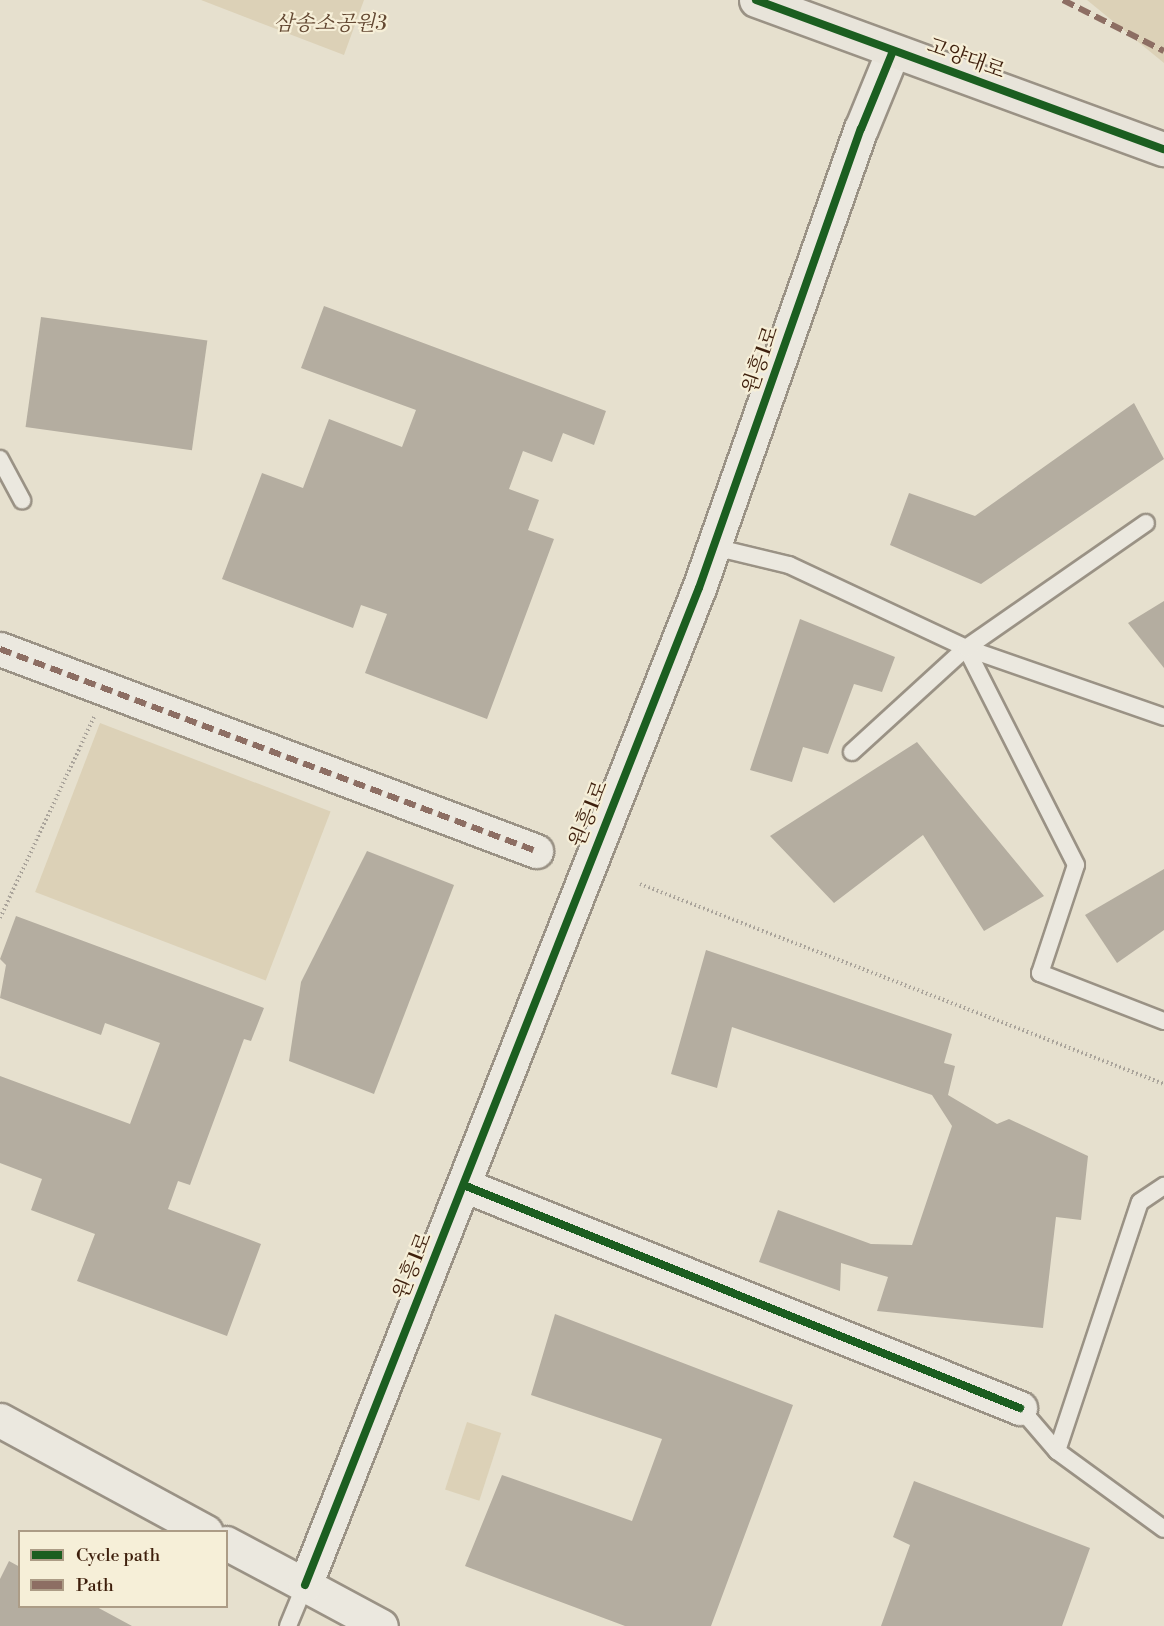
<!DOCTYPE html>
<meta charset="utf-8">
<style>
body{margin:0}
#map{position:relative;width:1164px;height:1626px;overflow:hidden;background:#e6e0ce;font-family:"Libre Bodoni","Noto Serif KR",serif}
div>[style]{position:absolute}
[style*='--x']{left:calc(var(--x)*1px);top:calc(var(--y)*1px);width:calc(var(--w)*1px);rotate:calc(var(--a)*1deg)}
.green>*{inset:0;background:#dcd1b7;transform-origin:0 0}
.building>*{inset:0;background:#b4ada0;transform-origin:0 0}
.path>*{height:4px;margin-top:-2px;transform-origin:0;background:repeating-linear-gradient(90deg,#aaa49b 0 1.5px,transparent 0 4.5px)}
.roads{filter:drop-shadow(2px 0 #9a9285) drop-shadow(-2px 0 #9a9285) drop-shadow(0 2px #9a9285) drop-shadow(0 -2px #9a9285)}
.lane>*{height:16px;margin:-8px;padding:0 8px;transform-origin:8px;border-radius:8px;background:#ebe8df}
.street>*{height:33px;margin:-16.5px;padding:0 16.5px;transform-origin:16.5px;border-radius:16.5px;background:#ebe8df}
.secondary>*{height:33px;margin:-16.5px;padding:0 16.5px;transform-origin:16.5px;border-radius:16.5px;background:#ebe8df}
.primary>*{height:33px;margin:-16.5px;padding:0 16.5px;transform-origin:16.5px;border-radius:16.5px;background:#e8e4da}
.quiet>*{height:6px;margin-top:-3px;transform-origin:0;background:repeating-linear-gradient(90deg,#8d6e63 0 12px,transparent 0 18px)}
.cycleway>*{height:8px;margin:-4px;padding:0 4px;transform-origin:4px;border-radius:4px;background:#1b5e20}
span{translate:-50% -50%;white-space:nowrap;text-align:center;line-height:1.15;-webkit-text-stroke:4.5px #f6efd8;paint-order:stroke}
.park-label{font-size:21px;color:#634832;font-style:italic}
.street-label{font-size:21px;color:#3e1f0c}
.legend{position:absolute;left:18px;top:1530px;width:210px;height:78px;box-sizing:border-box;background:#f6efd8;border:2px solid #ac9c86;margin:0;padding:8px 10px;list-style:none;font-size:18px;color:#3e1f0c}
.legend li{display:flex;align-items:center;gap:12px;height:30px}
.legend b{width:30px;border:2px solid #ac9c86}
</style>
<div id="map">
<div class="green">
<div style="clip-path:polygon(201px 0,364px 0,344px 55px)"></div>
<div style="clip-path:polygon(1087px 0,1164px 0,1164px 63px)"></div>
<div style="left:100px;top:723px;width:247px;height:181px;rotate:21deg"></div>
<div style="left:467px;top:1422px;width:36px;height:71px;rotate:18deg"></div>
</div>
<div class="building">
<div style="clip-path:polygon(324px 306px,606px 411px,594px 445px,563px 433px,552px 462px,523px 451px,509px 489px,539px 500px,528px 530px,554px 539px,487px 719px,365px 673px,387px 614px,361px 605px,353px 628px,222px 579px,262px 473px,303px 488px,329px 419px,402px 447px,416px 410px,301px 368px)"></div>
<div style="left:41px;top:317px;width:168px;height:111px;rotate:8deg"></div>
<div style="clip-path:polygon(1134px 403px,1164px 459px,981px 584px,890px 545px,909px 493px,975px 516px)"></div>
<div style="clip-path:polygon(1164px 601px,1164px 668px,1128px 623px)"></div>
<div style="clip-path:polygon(800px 619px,895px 657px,882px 692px,854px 684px,828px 754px,803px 747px,792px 782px,750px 770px)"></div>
<div style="clip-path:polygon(917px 742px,1044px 896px,984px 931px,923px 835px,834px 903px,770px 836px)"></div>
<div style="clip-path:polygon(367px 851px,454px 885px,374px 1094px,289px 1061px,301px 982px)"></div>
<div style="clip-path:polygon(1164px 869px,1164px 930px,1117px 963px,1085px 915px)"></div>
<div style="clip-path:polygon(16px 916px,264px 1008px,251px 1041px,244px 1039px,190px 1185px,178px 1181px,168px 1209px,261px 1244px,227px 1336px,77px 1281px,95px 1234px,31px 1210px,42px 1179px,0 1163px,0 1076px,130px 1124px,160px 1043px,105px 1023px,101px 1035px,0 998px,6px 965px,0 959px)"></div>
<div style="clip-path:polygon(706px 950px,952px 1034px,944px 1063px,955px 1066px,948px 1095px,997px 1124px,1009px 1119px,1088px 1156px,1081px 1220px,1056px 1217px,1043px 1328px,877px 1311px,888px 1277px,841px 1263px,840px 1291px,759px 1262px,778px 1210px,871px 1244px,912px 1245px,952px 1126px,932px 1095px,732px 1027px,717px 1088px,671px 1074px)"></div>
<div style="clip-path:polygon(555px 1314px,793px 1405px,711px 1626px,625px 1626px,465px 1566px,502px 1475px,632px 1521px,662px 1439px,531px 1395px)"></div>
<div style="clip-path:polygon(914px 1481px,1090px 1548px,1062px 1626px,881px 1626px,910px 1545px,893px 1537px)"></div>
<div style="clip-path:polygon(9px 1561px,20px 1567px,20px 1606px,95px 1606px,132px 1626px,0 1626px,0 1579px)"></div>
</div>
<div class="path">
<div style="--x:640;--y:884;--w:561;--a:20.89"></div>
<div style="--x:0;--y:918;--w:222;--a:-64.9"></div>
</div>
<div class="roads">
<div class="lane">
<div style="--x:0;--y:459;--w:47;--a:61.8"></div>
<div style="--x:714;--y:547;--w:77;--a:13.5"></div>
<div style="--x:789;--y:565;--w:195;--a:25.1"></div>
<div style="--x:966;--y:648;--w:210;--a:19.2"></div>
<div style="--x:966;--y:648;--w:243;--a:63.1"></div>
<div style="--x:1076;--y:865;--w:114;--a:108.4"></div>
<div style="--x:1040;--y:973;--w:133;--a:21.2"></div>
<div style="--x:852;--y:752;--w:154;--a:-42.4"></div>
<div style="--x:966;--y:648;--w:219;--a:-34.8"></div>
<div style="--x:1020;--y:1408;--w:57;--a:49.3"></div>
<div style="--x:1057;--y:1451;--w:132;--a:36.1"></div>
<div style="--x:1057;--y:1451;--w:262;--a:-71.6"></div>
<div style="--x:1140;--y:1202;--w:29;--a:-34"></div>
<div style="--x:288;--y:1626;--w:44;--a:-67.5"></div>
</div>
<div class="street">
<div style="--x:0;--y:649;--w:573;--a:20.65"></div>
<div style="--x:466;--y:1186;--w:597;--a:21.84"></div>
<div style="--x:305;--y:1585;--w:86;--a:28.3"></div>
</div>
<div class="secondary">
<div style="--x:0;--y:1420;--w:234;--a:28.5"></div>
<div style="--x:226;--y:1543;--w:89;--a:28"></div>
<div style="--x:305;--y:1585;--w:1072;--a:-68.44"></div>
<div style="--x:699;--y:588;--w:487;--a:-70.6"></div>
<div style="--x:861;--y:129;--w:84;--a:-67.7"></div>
</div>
<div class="primary">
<div style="--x:756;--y:0;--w:434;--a:20.1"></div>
</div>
</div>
<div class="quiet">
<div style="--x:1063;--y:0;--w:113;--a:26.8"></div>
<div style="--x:0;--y:649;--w:573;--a:20.65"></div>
</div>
<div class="cycleway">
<div style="--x:756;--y:0;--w:434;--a:20.1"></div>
<div style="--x:466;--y:1186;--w:597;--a:21.84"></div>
<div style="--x:305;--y:1585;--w:1072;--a:-68.44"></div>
<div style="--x:699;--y:588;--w:487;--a:-70.6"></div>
<div style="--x:861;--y:129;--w:84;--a:-67.7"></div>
</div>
<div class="park-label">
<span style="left:330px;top:24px">삼송소공원3</span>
</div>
<div class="street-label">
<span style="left:966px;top:59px;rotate:20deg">고양대로</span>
<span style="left:761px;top:360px;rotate:-71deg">원흥1로</span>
<span style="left:589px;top:814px;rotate:-68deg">원흥1로</span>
<span style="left:413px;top:1266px;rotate:-68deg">원흥1로</span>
</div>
<ul class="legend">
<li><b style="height:8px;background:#1b5e20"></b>Cycle path</li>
<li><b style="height:8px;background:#8d6e63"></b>Path</li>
</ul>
</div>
